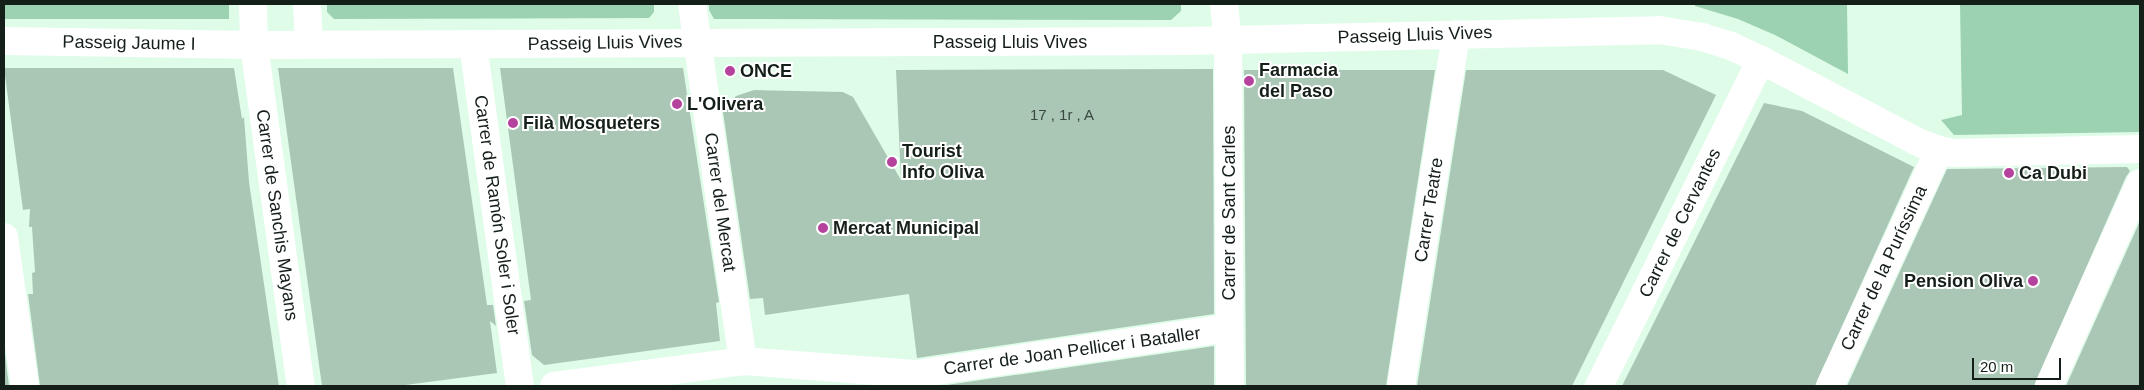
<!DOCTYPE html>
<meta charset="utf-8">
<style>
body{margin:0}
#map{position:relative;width:2144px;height:390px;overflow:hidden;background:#dffce9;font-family:Arial,sans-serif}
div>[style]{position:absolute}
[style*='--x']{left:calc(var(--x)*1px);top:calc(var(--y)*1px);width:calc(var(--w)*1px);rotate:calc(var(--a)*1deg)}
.green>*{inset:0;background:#9cd2b1}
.building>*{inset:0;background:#aac6b4}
.minor>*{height:28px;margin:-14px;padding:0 14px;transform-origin:14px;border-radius:14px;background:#fff}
.dots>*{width:14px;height:14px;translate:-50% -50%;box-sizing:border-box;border:2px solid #fff;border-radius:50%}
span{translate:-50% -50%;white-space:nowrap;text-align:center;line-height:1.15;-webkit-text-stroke:4px #fff;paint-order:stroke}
.number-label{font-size:15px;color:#3a4940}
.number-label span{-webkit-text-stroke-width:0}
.street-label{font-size:18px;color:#151f19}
.poi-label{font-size:18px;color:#151f19;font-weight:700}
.left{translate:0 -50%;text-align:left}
.right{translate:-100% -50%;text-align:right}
.frame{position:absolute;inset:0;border:5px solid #151f19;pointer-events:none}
.scale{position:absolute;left:1972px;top:358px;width:89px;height:22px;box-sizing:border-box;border:2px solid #151f19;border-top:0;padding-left:6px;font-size:15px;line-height:18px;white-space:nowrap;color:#151f19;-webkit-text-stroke:4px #fff;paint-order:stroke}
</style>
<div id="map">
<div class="green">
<i style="clip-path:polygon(4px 4px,229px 4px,229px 19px,4px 19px)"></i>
<i style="clip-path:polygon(327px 4px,654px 4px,654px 12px,649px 18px,334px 19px,327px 12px)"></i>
<i style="clip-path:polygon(709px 4px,1181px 4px,1181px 11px,1171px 20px,714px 19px,709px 10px)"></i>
<i style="clip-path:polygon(1695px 4px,1847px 4px,1848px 74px,1775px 35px,1738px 19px,1695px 6px)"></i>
<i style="clip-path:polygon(1960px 4px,2140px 4px,2140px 132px,1954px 135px,1941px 120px,1962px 115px)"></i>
</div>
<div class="building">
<i style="clip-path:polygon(4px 68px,234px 68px,242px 119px,244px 117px,249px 182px,279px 386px,40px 386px,28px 294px,33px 294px,32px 273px,35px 272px,32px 227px,29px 227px,30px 209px,23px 210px)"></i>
<i style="clip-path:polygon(278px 68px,453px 68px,487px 305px,493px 305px,496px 326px,490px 321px,497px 373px,398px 386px,322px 386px)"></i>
<i style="clip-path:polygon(500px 68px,683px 68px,719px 302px,716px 303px,720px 341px,544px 365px,532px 355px,524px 301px,531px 300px)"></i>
<i style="clip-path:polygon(1213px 69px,1214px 314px,917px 358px,909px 294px,765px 315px,763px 298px,750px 299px,723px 112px,736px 96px,754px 90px,843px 92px,853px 97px,901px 180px,896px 70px)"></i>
<i style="clip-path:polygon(1244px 70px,1435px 70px,1386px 386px,1246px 386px)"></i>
<i style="clip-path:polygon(1466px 70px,1663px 70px,1716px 95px,1572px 386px,1417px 386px)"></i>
<i style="clip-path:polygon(1764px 103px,1802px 111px,1914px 167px,1815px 386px,1622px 386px)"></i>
<i style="clip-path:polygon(2127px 167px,2130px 171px,2126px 177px,2034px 386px,1847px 386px,1947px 169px)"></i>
<i style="clip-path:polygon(2140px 221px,2140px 386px,2066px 386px)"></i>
<i style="clip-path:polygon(1214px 346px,1214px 386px,940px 386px)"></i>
<i style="clip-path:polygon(4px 347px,9px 386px,4px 386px)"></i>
</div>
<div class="minor">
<i style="--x:253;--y:4;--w:41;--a:88.6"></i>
<i style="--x:254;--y:45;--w:344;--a:82.2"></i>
<i style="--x:307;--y:4;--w:39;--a:87"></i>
<i style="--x:692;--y:4;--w:361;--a:81.9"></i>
<i style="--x:1224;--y:4;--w:36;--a:84"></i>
<i style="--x:1228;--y:40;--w:346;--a:89.7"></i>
<i style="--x:4;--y:41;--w:250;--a:0.9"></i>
<i style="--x:254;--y:45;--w:932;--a:-0.25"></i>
<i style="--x:1186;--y:41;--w:473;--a:-1.3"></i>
<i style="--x:1659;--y:30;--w:44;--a:9.2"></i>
<i style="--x:1702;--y:37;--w:30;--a:17"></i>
<i style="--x:1731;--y:46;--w:33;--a:25"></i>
<i style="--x:1761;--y:60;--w:179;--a:27.6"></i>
<i style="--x:1920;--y:143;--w:20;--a:20"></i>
<i style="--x:1939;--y:150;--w:13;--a:13"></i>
<i style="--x:1952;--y:153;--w:188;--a:-1.2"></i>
<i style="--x:473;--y:44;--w:345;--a:82.2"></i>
<i style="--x:4;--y:237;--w:150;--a:82"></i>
<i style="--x:554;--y:386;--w:191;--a:-7.5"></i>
<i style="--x:743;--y:361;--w:173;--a:4.3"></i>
<i style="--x:916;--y:374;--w:316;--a:-8.4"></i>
<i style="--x:1401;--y:386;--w:356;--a:-81.1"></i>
<i style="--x:1599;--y:386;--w:364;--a:-63.6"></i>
<i style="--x:1830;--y:386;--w:260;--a:-65.2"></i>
<i style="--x:2049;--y:386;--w:222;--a:-65.9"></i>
</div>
<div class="dots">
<i style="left:730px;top:71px;background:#b5439d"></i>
<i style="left:1249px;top:81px;background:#b5439d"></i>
<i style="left:677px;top:104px;background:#b5439d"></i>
<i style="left:513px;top:123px;background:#b5439d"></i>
<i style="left:892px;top:162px;background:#b5439d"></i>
<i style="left:2009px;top:173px;background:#b5439d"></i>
<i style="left:823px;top:228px;background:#b5439d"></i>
<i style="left:2033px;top:281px;background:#b5439d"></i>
</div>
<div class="number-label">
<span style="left:1062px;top:115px">17 , 1r , A</span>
</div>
<div class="street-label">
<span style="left:1415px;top:35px;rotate:-2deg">Passeig Lluis Vives</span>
<span style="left:1010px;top:42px">Passeig Lluis Vives</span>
<span style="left:129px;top:43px;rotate:1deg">Passeig Jaume I</span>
<span style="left:605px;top:43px;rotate:-1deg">Passeig Lluis Vives</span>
<span style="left:720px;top:202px;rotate:82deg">Carrer del Mercat</span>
<span style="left:1429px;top:210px;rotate:-81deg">Carrer Teatre</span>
<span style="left:1229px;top:213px;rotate:-90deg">Carrer de Sant Carles</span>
<span style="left:277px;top:215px;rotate:82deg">Carrer de Sanchis Mayans</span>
<span style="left:497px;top:215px;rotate:82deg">Carrer de Ramón Soler i Soler</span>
<span style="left:1680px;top:223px;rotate:-64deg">Carrer de Cervantes</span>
<span style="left:1884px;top:268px;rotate:-65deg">Carrer de la Puríssima</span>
<span style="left:1072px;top:351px;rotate:-8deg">Carrer de Joan Pellicer i Bataller</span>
</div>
<div class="poi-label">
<span class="left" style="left:740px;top:71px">ONCE</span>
<span class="left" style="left:1259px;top:81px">Farmacia<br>del Paso</span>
<span class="left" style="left:687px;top:104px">L'Olivera</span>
<span class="left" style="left:523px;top:123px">Filà Mosqueters</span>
<span class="left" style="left:902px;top:162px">Tourist<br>Info Oliva</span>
<span class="left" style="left:2019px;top:173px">Ca Dubi</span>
<span class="left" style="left:833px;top:228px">Mercat Municipal</span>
<span class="right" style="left:2023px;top:281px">Pension Oliva</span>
</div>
<div class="frame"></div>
<div class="scale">20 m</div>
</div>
